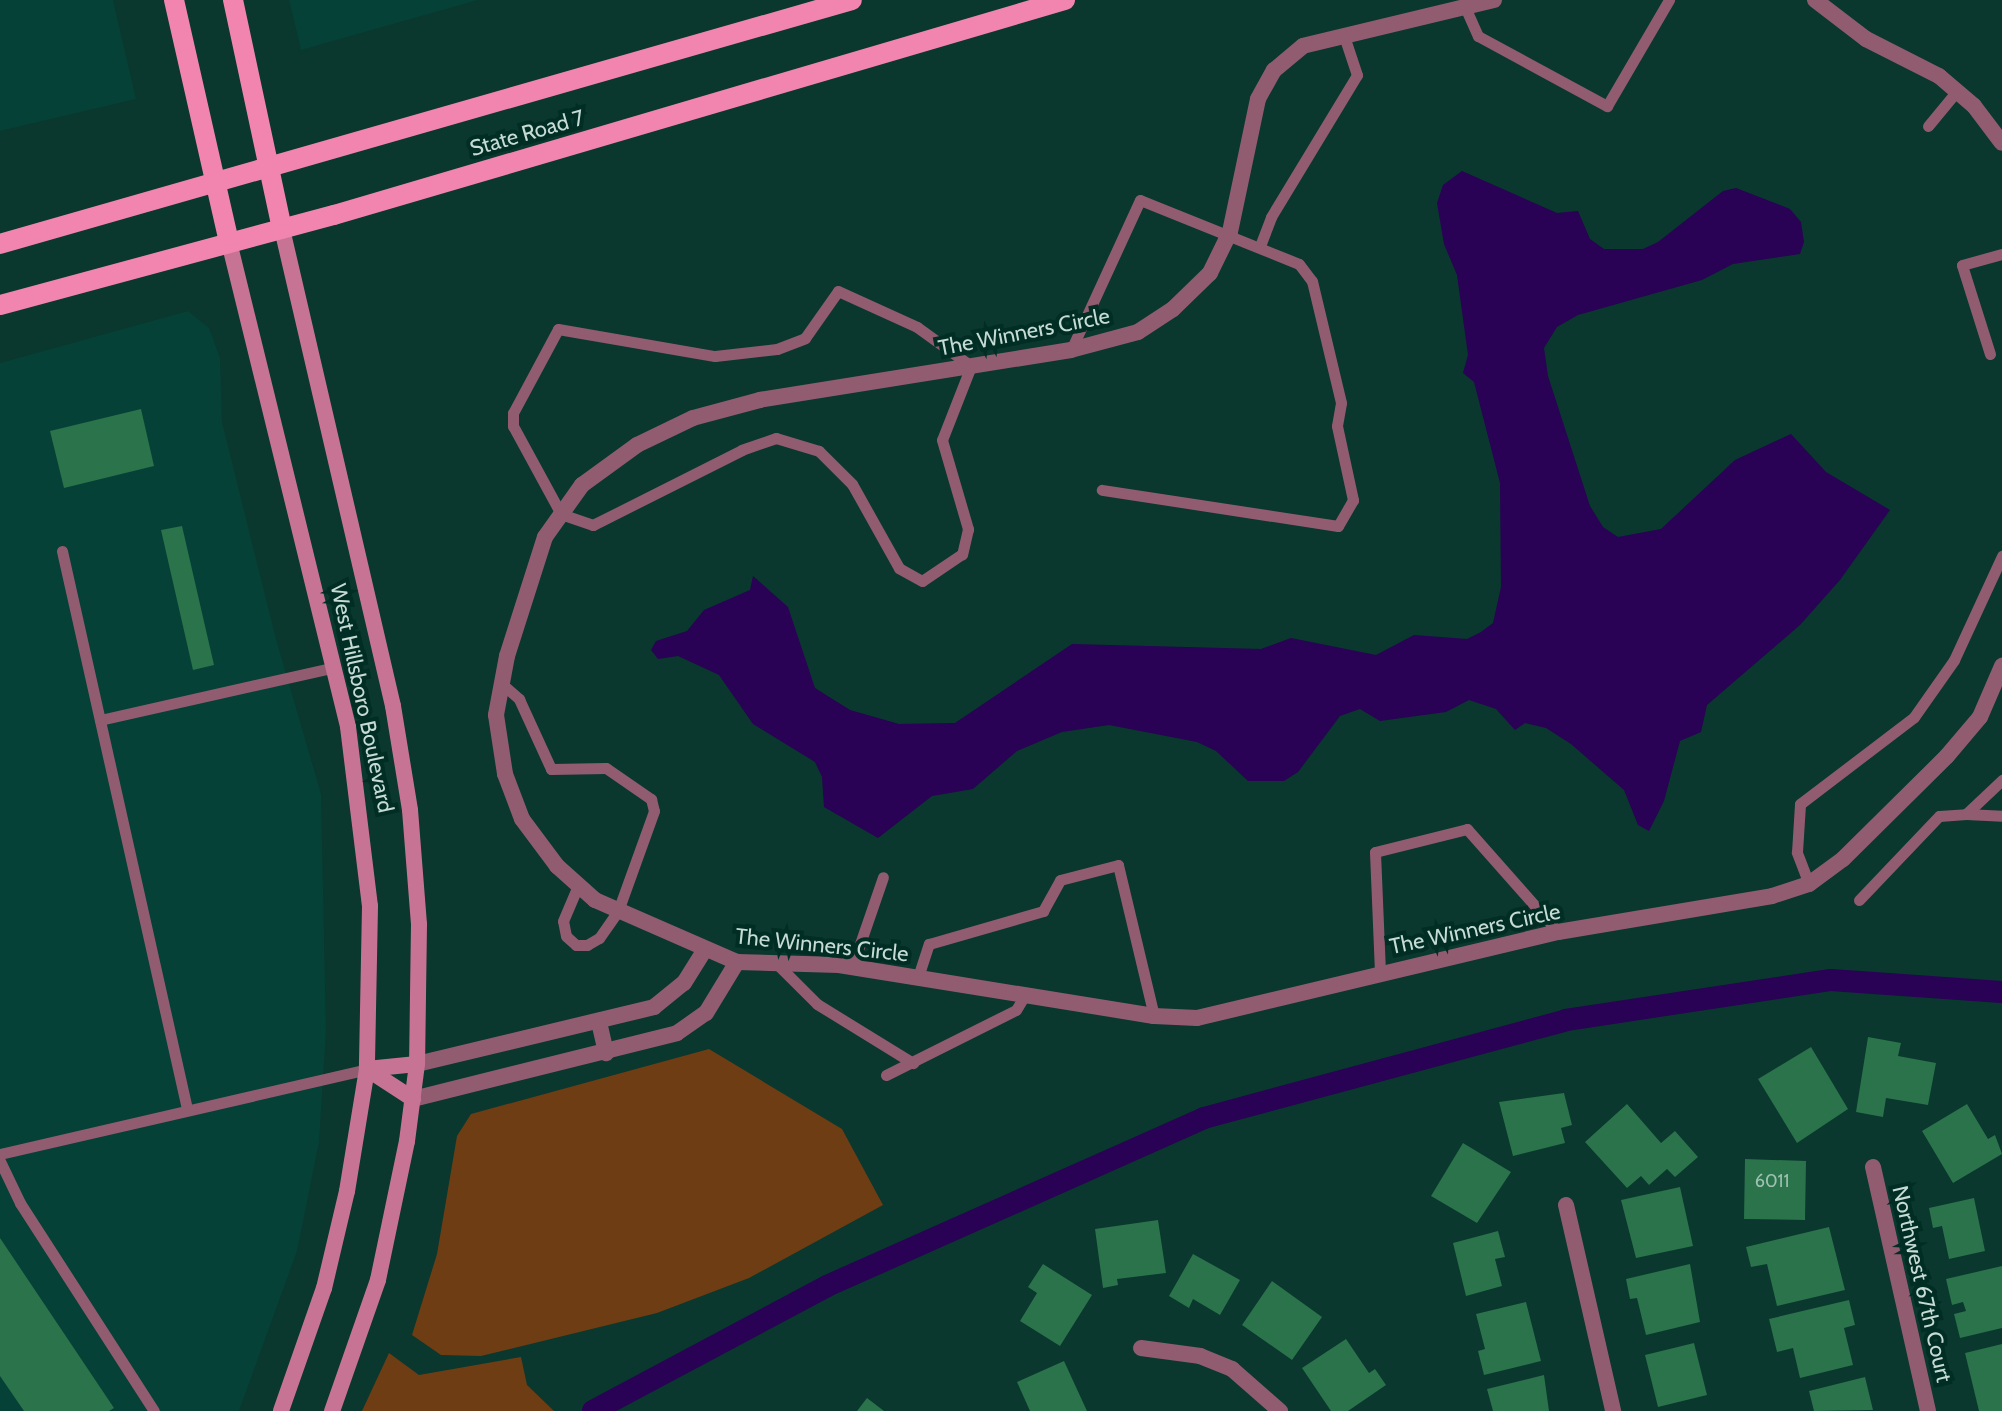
<!DOCTYPE html>
<style>
body{margin:0}
#map{position:relative;width:2002px;height:1411px;overflow:hidden;background:#0a372e;font-family:Cabin,sans-serif}
div>[style]{position:absolute}
[style*='--x']{left:calc(var(--x)*1px);top:calc(var(--y)*1px);width:calc(var(--w)*1px);rotate:calc(var(--a)*1deg)}
.built>*{inset:0;background:#054136}
.green>*{inset:0;background:#6f3d13}
.water>*{inset:0;background:#290155}
.canal>*{height:22px;margin:-11px;padding:0 11px;transform-origin:11px;border-radius:11px;background:#290155}
.building>*{inset:0;background:#2a734b}
.lane>*{height:11px;margin:-5.5px;padding:0 5.5px;transform-origin:5.5px;border-radius:5.5px;background:#915c70}
.street>*{height:16px;margin:-8px;padding:0 8px;transform-origin:8px;border-radius:8px;background:#915c70}
.secondary>*{height:16px;margin:-8px;padding:0 8px;transform-origin:8px;border-radius:8px;background:#c77494}
.primary>*{height:20px;margin:-10px;padding:0 10px;transform-origin:10px;border-radius:10px;background:#f185b0}
span{translate:-50% -50%;white-space:nowrap;text-align:center;line-height:1.15;-webkit-text-stroke:8px #002d24;paint-order:stroke}
.number-label{font-size:18px;color:#9ec1b2}
.number-label span{-webkit-text-stroke-width:0}
.street-label{font-size:22px;color:#c5dbd4}
</style>
<div id="map">
<div class="built">
<i style="clip-path:polygon(0 0,113px 0,136px 99px,0 131px)"></i>
<i style="clip-path:polygon(289px 0,478px 0,301px 50px)"></i>
<i style="clip-path:polygon(188px 311px,209px 328px,220px 358px,222px 422px,276px 639px,321px 794px,326px 1031px,319px 1142px,297px 1251px,239px 1411px,0 1411px,0 363px)"></i>
</div>
<div class="green">
<i style="clip-path:polygon(709px 1049px,842px 1129px,883px 1205px,749px 1278px,657px 1313px,481px 1356px,441px 1355px,412px 1335px,437px 1254px,457px 1136px,471px 1114px)"></i>
<i style="clip-path:polygon(389px 1353px,419px 1375px,521px 1357px,527px 1385px,554px 1411px,362px 1411px)"></i>
</div>
<div class="water">
<i style="clip-path:polygon(1462px 171px,1557px 213px,1578px 211px,1590px 239px,1604px 249px,1643px 249px,1658px 242px,1723px 191px,1736px 188px,1790px 209px,1801px 222px,1804px 242px,1800px 254px,1733px 264px,1702px 280px,1578px 315px,1557px 327px,1544px 348px,1548px 376px,1590px 506px,1603px 527px,1618px 537px,1661px 529px,1735px 460px,1791px 434px,1826px 472px,1890px 510px,1840px 580px,1800px 625px,1707px 705px,1701px 732px,1680px 741px,1664px 801px,1649px 831px,1638px 825px,1624px 790px,1571px 744px,1546px 728px,1525px 723px,1515px 730px,1496px 709px,1469px 700px,1446px 712px,1380px 721px,1360px 709px,1340px 716px,1298px 772px,1284px 781px,1248px 781px,1216px 751px,1197px 742px,1109px 725px,1062px 732px,1017px 751px,973px 789px,932px 796px,878px 838px,824px 807px,822px 777px,815px 762px,753px 724px,719px 675px,678px 656px,658px 659px,651px 650px,656px 641px,687px 631px,704px 610px,750px 590px,753px 576px,788px 607px,815px 688px,850px 710px,899px 724px,955px 723px,1072px 644px,1261px 649px,1291px 638px,1376px 655px,1414px 635px,1467px 639px,1481px 632px,1493px 623px,1501px 587px,1500px 483px,1474px 382px,1463px 373px,1468px 355px,1457px 275px,1444px 244px,1437px 203px,1443px 185px)"></i>
</div>
<div class="canal">
<i style="--x:593;--y:1411;--w:265;--a:-28.1"></i>
<i style="--x:827;--y:1286;--w:413;--a:-24"></i>
<i style="--x:1204;--y:1118;--w:375;--a:-15.1"></i>
<i style="--x:1566;--y:1020;--w:268;--a:-8.6"></i>
<i style="--x:1831;--y:980;--w:171;--a:4"></i>
</div>
<div class="building">
<i style="clip-path:polygon(141px 409px,154px 466px,64px 488px,50px 431px)"></i>
<i style="clip-path:polygon(182px 526px,214px 665px,193px 670px,161px 530px)"></i>
<i style="clip-path:polygon(1868px 1037px,1901px 1043px,1898px 1056px,1936px 1063px,1928px 1105px,1886px 1098px,1883px 1117px,1856px 1112px)"></i>
<i style="clip-path:polygon(1811px 1047px,1848px 1109px,1797px 1143px,1758px 1079px)"></i>
<i style="clip-path:polygon(1564px 1093px,1572px 1125px,1561px 1128px,1565px 1143px,1513px 1156px,1499px 1102px)"></i>
<i style="clip-path:polygon(1627px 1104px,1661px 1143px,1675px 1131px,1698px 1157px,1675px 1177px,1667px 1169px,1649px 1185px,1641px 1176px,1627px 1188px,1585px 1142px)"></i>
<i style="clip-path:polygon(1967px 1104px,1988px 1139px,1995px 1135px,2002px 1154px,1953px 1183px,1922px 1131px)"></i>
<i style="clip-path:polygon(1463px 1143px,1511px 1172px,1477px 1223px,1431px 1196px)"></i>
<i style="clip-path:polygon(1745px 1159px,1806px 1161px,1805px 1220px,1744px 1219px)"></i>
<i style="clip-path:polygon(1680px 1187px,1693px 1246px,1636px 1258px,1621px 1200px)"></i>
<i style="clip-path:polygon(1974px 1198px,1985px 1251px,1949px 1259px,1942px 1226px,1933px 1228px,1929px 1208px)"></i>
<i style="clip-path:polygon(1158px 1220px,1166px 1273px,1117px 1279px,1118px 1285px,1103px 1288px,1095px 1229px)"></i>
<i style="clip-path:polygon(1829px 1227px,1845px 1290px,1777px 1306px,1767px 1264px,1751px 1267px,1746px 1247px)"></i>
<i style="clip-path:polygon(1498px 1231px,1505px 1257px,1495px 1259px,1502px 1286px,1466px 1296px,1453px 1243px)"></i>
<i style="clip-path:polygon(0 1238px,114px 1408px,109px 1411px,24px 1411px,0 1376px)"></i>
<i style="clip-path:polygon(1193px 1254px,1240px 1280px,1220px 1315px,1193px 1299px,1189px 1308px,1169px 1296px)"></i>
<i style="clip-path:polygon(1043px 1264px,1092px 1295px,1060px 1346px,1020px 1321px,1037px 1293px,1028px 1287px)"></i>
<i style="clip-path:polygon(1690px 1264px,1700px 1322px,1646px 1335px,1637px 1298px,1630px 1299px,1626px 1279px)"></i>
<i style="clip-path:polygon(2002px 1266px,2002px 1328px,1960px 1338px,1954px 1314px,1966px 1311px,1963px 1302px,1952px 1305px,1946px 1279px)"></i>
<i style="clip-path:polygon(1272px 1281px,1322px 1317px,1292px 1360px,1242px 1325px)"></i>
<i style="clip-path:polygon(1849px 1300px,1855px 1325px,1844px 1328px,1853px 1365px,1800px 1378px,1793px 1348px,1777px 1352px,1769px 1319px)"></i>
<i style="clip-path:polygon(1526px 1302px,1541px 1361px,1484px 1375px,1478px 1351px,1485px 1349px,1476px 1314px)"></i>
<i style="clip-path:polygon(1346px 1339px,1369px 1373px,1375px 1369px,1386px 1385px,1348px 1411px,1331px 1411px,1302px 1368px)"></i>
<i style="clip-path:polygon(1694px 1343px,1707px 1395px,1658px 1407px,1645px 1355px)"></i>
<i style="clip-path:polygon(2002px 1344px,2002px 1411px,1979px 1411px,1965px 1353px)"></i>
<i style="clip-path:polygon(1064px 1361px,1087px 1411px,1030px 1411px,1017px 1382px)"></i>
<i style="clip-path:polygon(1544px 1375px,1549px 1411px,1493px 1411px,1487px 1389px)"></i>
<i style="clip-path:polygon(1865px 1377px,1873px 1410px,1814px 1411px,1809px 1391px)"></i>
<i style="clip-path:polygon(867px 1398px,884px 1411px,857px 1411px)"></i>
</div>
<div class="lane">
<i style="--x:1465;--y:7;--w:32;--a:66"></i>
<i style="--x:1478;--y:36;--w:147;--a:28.5"></i>
<i style="--x:1607;--y:106;--w:123;--a:-59.7"></i>
<i style="--x:1928;--y:126;--w:45;--a:-50.4"></i>
<i style="--x:1260;--y:246;--w:31;--a:-69"></i>
<i style="--x:1271;--y:217;--w:166;--a:-58.8"></i>
<i style="--x:1357;--y:75;--w:41;--a:-108.4"></i>
<i style="--x:838;--y:291;--w:87;--a:24.5"></i>
<i style="--x:917;--y:327;--w:67;--a:35.8"></i>
<i style="--x:971;--y:366;--w:79;--a:111.4"></i>
<i style="--x:942;--y:440;--w:93;--a:73.7"></i>
<i style="--x:968;--y:529;--w:26;--a:103"></i>
<i style="--x:962;--y:554;--w:48;--a:146"></i>
<i style="--x:922;--y:581;--w:26;--a:-151"></i>
<i style="--x:899;--y:568;--w:96;--a:-119.2"></i>
<i style="--x:852;--y:484;--w:47;--a:-135"></i>
<i style="--x:819;--y:451;--w:45;--a:-163.2"></i>
<i style="--x:776;--y:438;--w:36;--a:161"></i>
<i style="--x:742;--y:450;--w:167;--a:153.3"></i>
<i style="--x:593;--y:525;--w:34;--a:-161"></i>
<i style="--x:561;--y:514;--w:100;--a:-118.6"></i>
<i style="--x:513;--y:426;--w:13;--a:-90"></i>
<i style="--x:513;--y:413;--w:95;--a:-61.8"></i>
<i style="--x:558;--y:329;--w:159;--a:9.8"></i>
<i style="--x:715;--y:356;--w:62;--a:-6.4"></i>
<i style="--x:777;--y:349;--w:30;--a:-21"></i>
<i style="--x:805;--y:338;--w:57;--a:-54.9"></i>
<i style="--x:1071;--y:350;--w:165;--a:-65.3"></i>
<i style="--x:1140;--y:200;--w:171;--a:21.9"></i>
<i style="--x:1299;--y:264;--w:21;--a:53"></i>
<i style="--x:1312;--y:281;--w:125;--a:76.6"></i>
<i style="--x:1341;--y:403;--w:23;--a:100"></i>
<i style="--x:1337;--y:426;--w:76;--a:77.8"></i>
<i style="--x:1353;--y:500;--w:30;--a:120"></i>
<i style="--x:1338;--y:526;--w:239;--a:-171.3"></i>
<i style="--x:1990;--y:354;--w:93;--a:-107.5"></i>
<i style="--x:1962;--y:265;--w:41;--a:-15.4"></i>
<i style="--x:62;--y:551;--w:572;--a:77.37"></i>
<i style="--x:502;--y:684;--w:23;--a:41"></i>
<i style="--x:519;--y:699;--w:77;--a:65.4"></i>
<i style="--x:551;--y:769;--w:55;--a:-1"></i>
<i style="--x:606;--y:768;--w:55;--a:34.6"></i>
<i style="--x:651;--y:799;--w:12;--a:76"></i>
<i style="--x:654;--y:811;--w:106;--a:109.8"></i>
<i style="--x:618;--y:911;--w:33;--a:125"></i>
<i style="--x:599;--y:938;--w:14;--a:150"></i>
<i style="--x:587;--y:945;--w:11;--a:180"></i>
<i style="--x:576;--y:945;--w:13;--a:-138"></i>
<i style="--x:566;--y:936;--w:15;--a:-101"></i>
<i style="--x:563;--y:921;--w:38;--a:-67"></i>
<i style="--x:100;--y:720;--w:241;--a:-12.7"></i>
<i style="--x:1966;--y:814;--w:36;--a:3"></i>
<i style="--x:1809;--y:884;--w:34;--a:-111"></i>
<i style="--x:1797;--y:852;--w:48;--a:-86.4"></i>
<i style="--x:1800;--y:804;--w:143;--a:-37.3"></i>
<i style="--x:1914;--y:717;--w:70;--a:-54.9"></i>
<i style="--x:1954;--y:660;--w:115;--a:-65.2"></i>
<i style="--x:1859;--y:900;--w:116;--a:-46.4"></i>
<i style="--x:1939;--y:816;--w:27;--a:-4"></i>
<i style="--x:1966;--y:814;--w:50;--a:-43.4"></i>
<i style="--x:775;--y:962;--w:59;--a:45"></i>
<i style="--x:817;--y:1004;--w:113;--a:31.6"></i>
<i style="--x:852;--y:967;--w:95;--a:-71"></i>
<i style="--x:1380;--y:972;--w:120;--a:-92.4"></i>
<i style="--x:1375;--y:852;--w:95;--a:-14"></i>
<i style="--x:1467;--y:829;--w:137;--a:48.5"></i>
<i style="--x:918;--y:977;--w:35;--a:-72"></i>
<i style="--x:929;--y:944;--w:119;--a:-16.1"></i>
<i style="--x:1043;--y:911;--w:35;--a:-61"></i>
<i style="--x:1060;--y:880;--w:60;--a:-14.5"></i>
<i style="--x:1118;--y:865;--w:155;--a:76.6"></i>
<i style="--x:886;--y:1075;--w:145;--a:-26.6"></i>
<i style="--x:1016;--y:1010;--w:17;--a:-59"></i>
<i style="--x:0;--y:1154;--w:377;--a:-13"></i>
<i style="--x:0;--y:1161;--w:47;--a:64.5"></i>
<i style="--x:20;--y:1203;--w:247;--a:57.2"></i>
</div>
<div class="street">
<i style="--x:1494;--y:0;--w:196;--a:166.5"></i>
<i style="--x:1303;--y:46;--w:38;--a:140"></i>
<i style="--x:1274;--y:70;--w:33;--a:119"></i>
<i style="--x:1258;--y:99;--w:136;--a:101.9"></i>
<i style="--x:1230;--y:232;--w:46;--a:116"></i>
<i style="--x:1210;--y:273;--w:52;--a:135.8"></i>
<i style="--x:1173;--y:309;--w:42;--a:146.7"></i>
<i style="--x:1138;--y:332;--w:69;--a:165"></i>
<i style="--x:1071;--y:350;--w:315;--a:170.9"></i>
<i style="--x:760;--y:400;--w:69;--a:165"></i>
<i style="--x:693;--y:418;--w:62;--a:154.3"></i>
<i style="--x:637;--y:445;--w:68;--a:144"></i>
<i style="--x:582;--y:485;--w:64;--a:125.4"></i>
<i style="--x:545;--y:537;--w:125;--a:107.7"></i>
<i style="--x:507;--y:656;--w:60;--a:100.6"></i>
<i style="--x:496;--y:715;--w:60;--a:81.3"></i>
<i style="--x:505;--y:774;--w:48;--a:69.3"></i>
<i style="--x:522;--y:819;--w:59;--a:53.3"></i>
<i style="--x:557;--y:866;--w:51;--a:41.8"></i>
<i style="--x:595;--y:900;--w:155;--a:23.6"></i>
<i style="--x:737;--y:962;--w:102;--a:1.7"></i>
<i style="--x:839;--y:965;--w:319;--a:9.2"></i>
<i style="--x:1154;--y:1016;--w:43;--a:2.7"></i>
<i style="--x:1197;--y:1018;--w:371;--a:-13.4"></i>
<i style="--x:1558;--y:932;--w:217;--a:-9.5"></i>
<i style="--x:1772;--y:896;--w:39;--a:-18"></i>
<i style="--x:1809;--y:884;--w:42;--a:-36.3"></i>
<i style="--x:1843;--y:859;--w:146;--a:-44.7"></i>
<i style="--x:1947;--y:756;--w:51;--a:-49.8"></i>
<i style="--x:1980;--y:717;--w:56;--a:-66.7"></i>
<i style="--x:1815;--y:0;--w:64;--a:37.4"></i>
<i style="--x:1866;--y:39;--w:82;--a:26.9"></i>
<i style="--x:1939;--y:76;--w:46;--a:40.6"></i>
<i style="--x:1974;--y:106;--w:46;--a:52.9"></i>
<i style="--x:599;--y:1022;--w:32;--a:77"></i>
<i style="--x:417;--y:1064;--w:244;--a:-13.5"></i>
<i style="--x:654;--y:1007;--w:38;--a:-39"></i>
<i style="--x:684;--y:983;--w:38;--a:-58"></i>
<i style="--x:413;--y:1099;--w:272;--a:-14"></i>
<i style="--x:677;--y:1033;--w:35;--a:-35"></i>
<i style="--x:706;--y:1013;--w:60;--a:-58.7"></i>
<i style="--x:1873;--y:1167;--w:250;--a:77.3"></i>
<i style="--x:1566;--y:1205;--w:211;--a:77.1"></i>
<i style="--x:1141;--y:1348;--w:60;--a:7.7"></i>
<i style="--x:1200;--y:1356;--w:35;--a:22"></i>
<i style="--x:1232;--y:1369;--w:64;--a:41.2"></i>
</div>
<div class="secondary">
<i style="--x:282;--y:229;--w:490;--a:76.9"></i>
<i style="--x:393;--y:706;--w:105;--a:80.7"></i>
<i style="--x:410;--y:810;--w:114;--a:85.5"></i>
<i style="--x:419;--y:924;--w:140;--a:90.8"></i>
<i style="--x:417;--y:1064;--w:78;--a:97.4"></i>
<i style="--x:407;--y:1141;--w:142;--a:101.8"></i>
<i style="--x:378;--y:1280;--w:139;--a:109.3"></i>
<i style="--x:229;--y:242;--w:499;--a:76.2"></i>
<i style="--x:348;--y:727;--w:180;--a:83"></i>
<i style="--x:370;--y:906;--w:163;--a:91.1"></i>
<i style="--x:367;--y:1069;--w:124;--a:99.3"></i>
<i style="--x:347;--y:1191;--w:100;--a:103.3"></i>
<i style="--x:324;--y:1288;--w:130;--a:109.3"></i>
<i style="--x:367;--y:1069;--w:55;--a:33.1"></i>
<i style="--x:367;--y:1069;--w:50;--a:-5.7"></i>
</div>
<div class="primary">
<i style="--x:174;--y:0;--w:248;--a:77.2"></i>
<i style="--x:233;--y:0;--w:234;--a:77.9"></i>
<i style="--x:0;--y:244;--w:886;--a:-15.98"></i>
<i style="--x:0;--y:305;--w:346;--a:-15.1"></i>
<i style="--x:334;--y:215;--w:762;--a:-16.39"></i>
</div>
<div class="number-label">
<span style="left:1772px;top:1181px">6011</span>
</div>
<div class="street-label">
<span style="left:527px;top:133px;rotate:-16deg">State Road 7</span>
<span style="left:1024px;top:332px;rotate:-11deg">The Winners Circle</span>
<span style="left:362px;top:698px;rotate:78deg">West Hillsboro Boulevard</span>
<span style="left:1475px;top:929px;rotate:-12deg">The Winners Circle</span>
<span style="left:822px;top:945px;rotate:6deg">The Winners Circle</span>
<span style="left:1922px;top:1284px;rotate:77deg">Northwest 67th Court</span>
</div>
</div>
